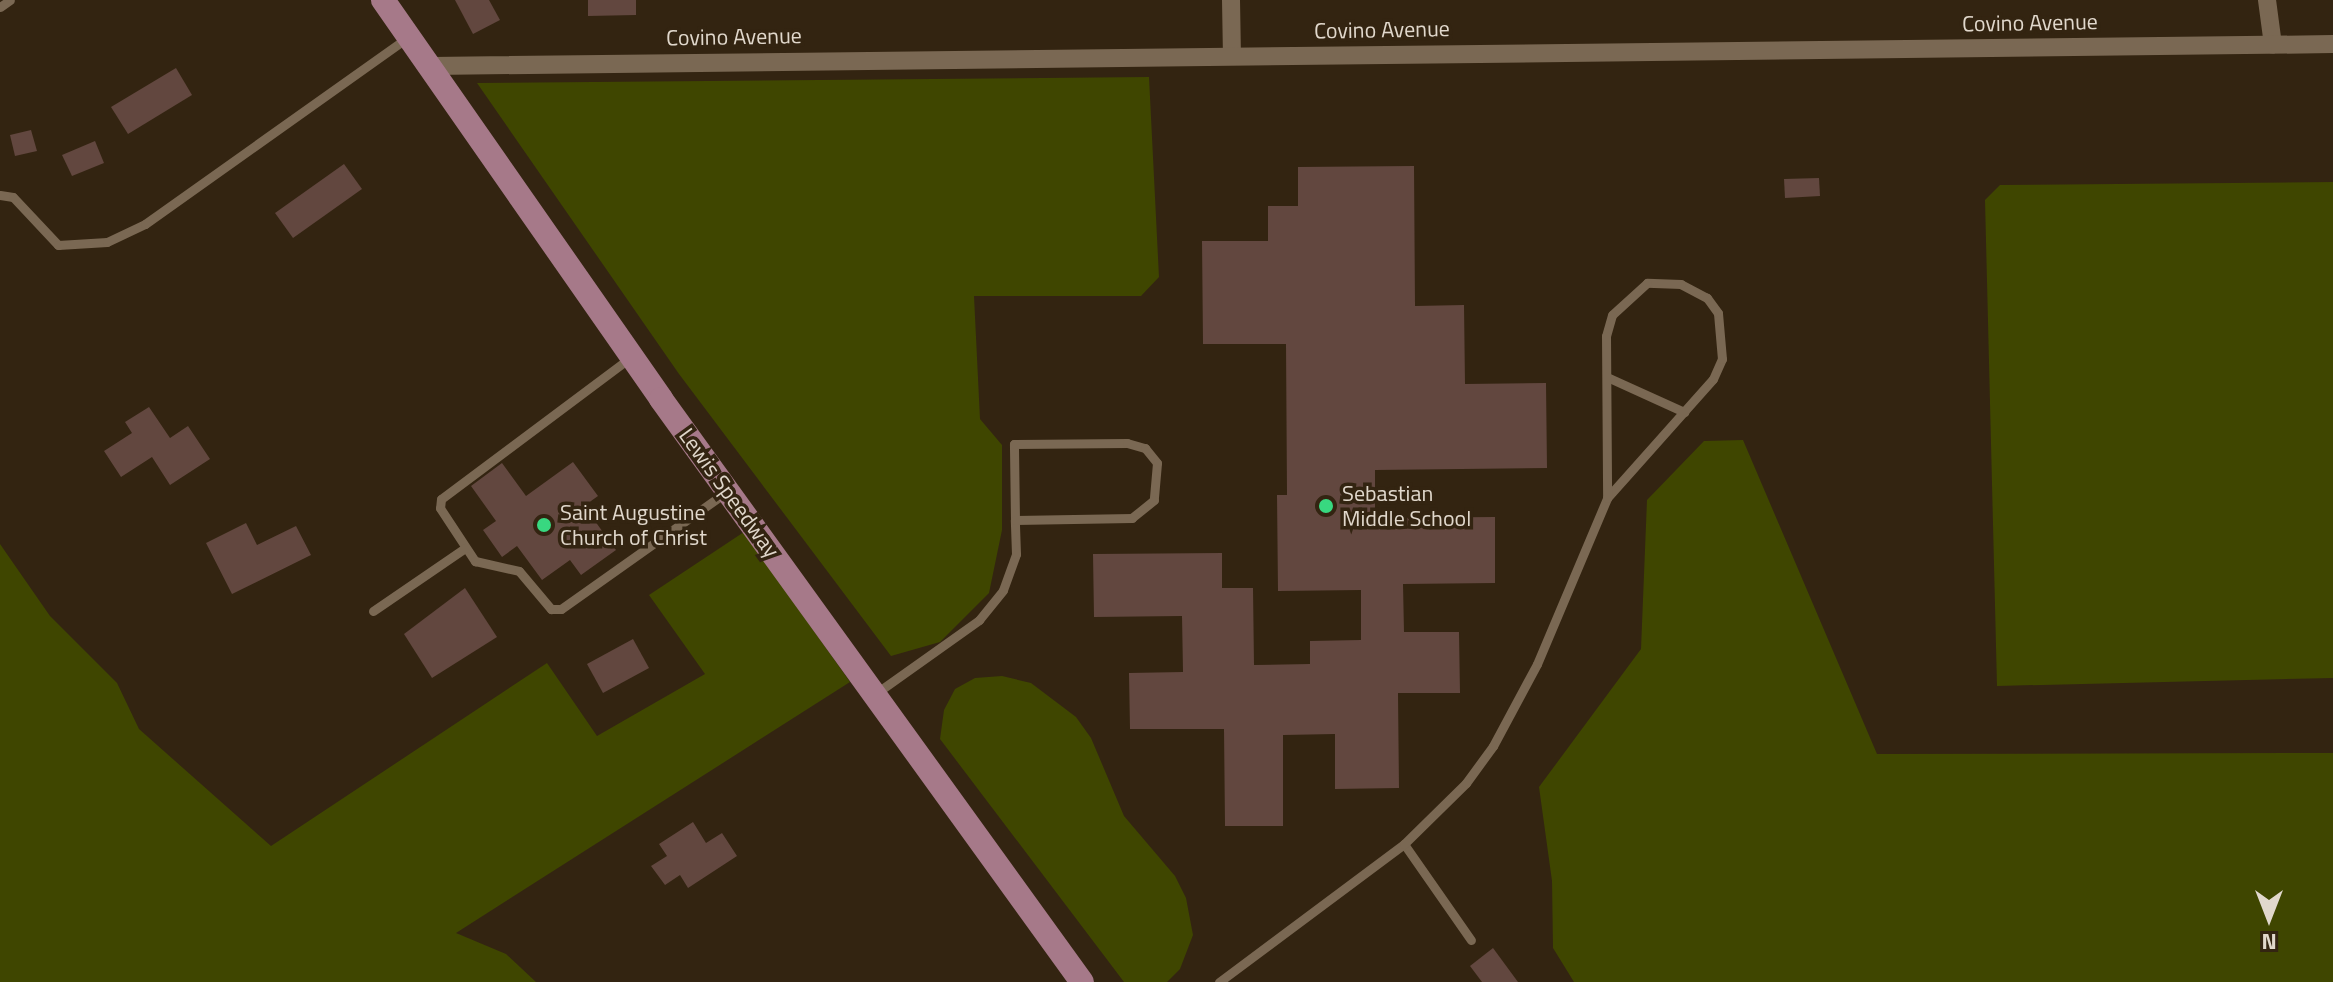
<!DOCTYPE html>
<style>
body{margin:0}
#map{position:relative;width:2333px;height:982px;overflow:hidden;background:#332411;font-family:"Titillium Web",sans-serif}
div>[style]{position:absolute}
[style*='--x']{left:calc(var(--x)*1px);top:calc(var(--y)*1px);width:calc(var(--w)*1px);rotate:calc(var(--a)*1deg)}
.green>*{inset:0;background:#3f4600}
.building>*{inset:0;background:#62473f}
.lane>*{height:9px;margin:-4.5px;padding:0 4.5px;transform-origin:4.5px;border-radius:4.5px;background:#7a6853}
.street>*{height:18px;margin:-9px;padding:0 9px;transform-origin:9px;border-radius:9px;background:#7a6853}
.primary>*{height:24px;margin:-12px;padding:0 12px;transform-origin:12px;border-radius:12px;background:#a67989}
.dots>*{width:22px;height:22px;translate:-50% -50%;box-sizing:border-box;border:4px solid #332411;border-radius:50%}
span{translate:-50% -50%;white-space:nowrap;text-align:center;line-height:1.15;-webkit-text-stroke:7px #332411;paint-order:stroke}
.street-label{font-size:22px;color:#e1d8cc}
.poi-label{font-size:22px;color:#e1d8cc}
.left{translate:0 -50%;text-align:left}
.north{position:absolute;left:2229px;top:878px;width:80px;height:80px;-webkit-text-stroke:6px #332411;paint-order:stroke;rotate:180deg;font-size:22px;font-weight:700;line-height:32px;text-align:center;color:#e1d8cc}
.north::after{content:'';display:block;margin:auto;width:28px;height:36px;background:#e1d8cc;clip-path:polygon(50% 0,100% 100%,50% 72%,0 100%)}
</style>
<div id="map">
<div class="green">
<i style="clip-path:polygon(1149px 77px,1159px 277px,1141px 296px,974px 296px,980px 419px,1002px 445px,1002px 530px,989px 593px,940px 642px,891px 656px,679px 374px,477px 83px)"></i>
<i style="clip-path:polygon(2333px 182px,2333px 678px,1997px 686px,1985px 200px,2000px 185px)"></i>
<i style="clip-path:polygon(1743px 440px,1877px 754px,2333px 753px,2333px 982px,1574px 982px,1553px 948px,1552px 881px,1539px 787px,1641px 649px,1647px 500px,1704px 441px)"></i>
<i style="clip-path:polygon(744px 532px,850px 682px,456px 933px,506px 954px,536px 982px,0 982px,0 544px,50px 616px,117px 683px,139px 729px,271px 846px,547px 663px,597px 736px,705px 674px,649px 595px)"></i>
<i style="clip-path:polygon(1002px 676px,1031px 683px,1076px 717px,1091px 738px,1124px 816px,1175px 876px,1186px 898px,1193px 935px,1180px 969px,1167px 982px,1124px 982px,940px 739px,944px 710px,955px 689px,975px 678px)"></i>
</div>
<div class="building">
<i style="clip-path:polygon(455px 0,489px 0,500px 20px,473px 34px)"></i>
<i style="clip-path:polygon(588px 0,636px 0,636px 15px,588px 16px)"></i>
<i style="clip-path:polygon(176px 68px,192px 95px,128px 134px,111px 107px)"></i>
<i style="clip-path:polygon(31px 130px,37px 151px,15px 156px,10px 135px)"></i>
<i style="clip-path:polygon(95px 141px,104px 163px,72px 176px,62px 155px)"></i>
<i style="clip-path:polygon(344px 164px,362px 189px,293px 238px,275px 213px)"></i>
<i style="clip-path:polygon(1414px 166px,1415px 306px,1464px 305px,1465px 384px,1546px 383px,1547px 468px,1375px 470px,1375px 518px,1495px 517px,1495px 583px,1403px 584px,1404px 632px,1459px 632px,1460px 693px,1398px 693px,1399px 788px,1335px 789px,1335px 734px,1283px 735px,1283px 826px,1225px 826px,1224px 729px,1130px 729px,1129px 673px,1183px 672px,1182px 616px,1094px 617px,1093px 554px,1222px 553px,1222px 588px,1253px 588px,1254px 665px,1310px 664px,1310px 641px,1361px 640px,1361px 590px,1278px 591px,1277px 495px,1287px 495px,1286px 344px,1203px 344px,1202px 241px,1268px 241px,1268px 206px,1298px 206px,1298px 167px)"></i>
<i style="clip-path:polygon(1819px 178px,1820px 196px,1785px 198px,1784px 179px)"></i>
<i style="clip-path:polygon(149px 407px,170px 438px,188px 426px,210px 459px,170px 485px,152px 457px,121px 477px,104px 451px,132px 433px,125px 422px)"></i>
<i style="clip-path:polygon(573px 462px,598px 496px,584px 506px,616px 550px,581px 575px,570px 560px,542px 580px,517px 546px,502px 557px,483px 530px,496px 521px,471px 486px,502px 463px,526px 496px)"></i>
<i style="clip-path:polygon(246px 523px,257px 545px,296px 526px,311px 555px,232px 594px,206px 543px)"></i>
<i style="clip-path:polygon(465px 588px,497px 637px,432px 678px,404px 634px)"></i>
<i style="clip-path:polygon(633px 639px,649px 668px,603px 693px,587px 664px)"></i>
<i style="clip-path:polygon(693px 822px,706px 843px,722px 833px,737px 856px,688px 888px,680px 875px,665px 885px,651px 866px,667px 856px,659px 844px)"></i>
<i style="clip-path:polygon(1493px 948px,1518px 982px,1482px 982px,1470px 966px)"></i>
</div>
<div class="lane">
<i style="--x:0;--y:7;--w:12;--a:-35"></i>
<i style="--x:0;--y:195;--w:13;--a:9"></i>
<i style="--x:13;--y:197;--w:66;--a:46.8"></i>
<i style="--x:58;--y:245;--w:49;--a:-3.5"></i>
<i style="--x:107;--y:242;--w:42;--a:-25.3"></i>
<i style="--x:145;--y:224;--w:321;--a:-35.4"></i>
<i style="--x:631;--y:357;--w:237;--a:143.2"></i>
<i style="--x:441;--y:499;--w:9;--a:96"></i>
<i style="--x:440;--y:508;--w:64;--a:56.6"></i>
<i style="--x:475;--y:561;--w:45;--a:12.8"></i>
<i style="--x:519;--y:571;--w:50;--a:49.9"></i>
<i style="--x:551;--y:609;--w:10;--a:0"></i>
<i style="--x:561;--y:609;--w:202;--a:-35.3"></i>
<i style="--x:1607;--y:377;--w:85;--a:24.4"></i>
<i style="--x:373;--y:611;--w:112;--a:-34.4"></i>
<i style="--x:875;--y:694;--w:128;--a:-35.4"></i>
<i style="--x:979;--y:620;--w:38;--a:-51"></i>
<i style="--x:1003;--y:590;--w:38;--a:-70"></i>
<i style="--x:1016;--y:554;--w:34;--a:-92"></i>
<i style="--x:1015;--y:520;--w:76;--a:-90.8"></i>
<i style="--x:1014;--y:444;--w:113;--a:-0.5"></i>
<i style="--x:1127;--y:443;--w:19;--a:16"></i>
<i style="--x:1145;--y:448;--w:19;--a:51"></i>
<i style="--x:1157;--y:463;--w:37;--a:95"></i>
<i style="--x:1154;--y:500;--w:28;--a:141"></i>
<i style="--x:1132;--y:518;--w:117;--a:179"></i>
<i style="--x:1404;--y:844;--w:117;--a:55.1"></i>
<i style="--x:1219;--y:982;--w:231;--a:-36.7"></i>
<i style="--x:1404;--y:844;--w:87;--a:-44.5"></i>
<i style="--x:1466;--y:783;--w:46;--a:-53.9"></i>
<i style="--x:1493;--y:746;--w:93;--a:-61.8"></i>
<i style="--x:1537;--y:664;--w:180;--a:-67.1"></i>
<i style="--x:1607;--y:498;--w:159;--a:-48.3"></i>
<i style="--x:1713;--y:379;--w:22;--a:-66"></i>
<i style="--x:1722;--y:359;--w:46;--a:-95"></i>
<i style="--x:1718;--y:313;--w:19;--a:-126"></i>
<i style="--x:1707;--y:298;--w:30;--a:-152"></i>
<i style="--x:1681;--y:284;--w:34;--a:-178"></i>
<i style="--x:1647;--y:283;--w:47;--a:137.6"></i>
<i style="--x:1612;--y:315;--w:22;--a:106"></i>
<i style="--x:1606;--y:336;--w:162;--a:89.6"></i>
</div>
<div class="street">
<i style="--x:1231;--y:0;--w:56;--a:89"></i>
<i style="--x:2267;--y:0;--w:45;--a:82.4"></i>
<i style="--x:432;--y:66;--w:1901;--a:-0.66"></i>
</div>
<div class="primary">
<i style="--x:383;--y:0;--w:486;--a:55.1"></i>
<i style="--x:661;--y:399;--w:719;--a:54.17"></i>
</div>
<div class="dots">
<i style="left:1326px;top:506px;background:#38d880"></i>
<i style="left:544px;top:525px;background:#38d880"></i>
</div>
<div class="street-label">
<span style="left:2030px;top:23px;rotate:-1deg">Covino Avenue</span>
<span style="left:1382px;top:30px;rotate:-1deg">Covino Avenue</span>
<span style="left:734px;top:37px;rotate:-1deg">Covino Avenue</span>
<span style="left:729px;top:493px;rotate:54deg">Lewis Speedway</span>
</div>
<div class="poi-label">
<span class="left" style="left:1342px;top:506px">Sebastian<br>Middle School</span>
<span class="left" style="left:560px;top:525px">Saint Augustine<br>Church of Christ</span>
</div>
<div class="north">N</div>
</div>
